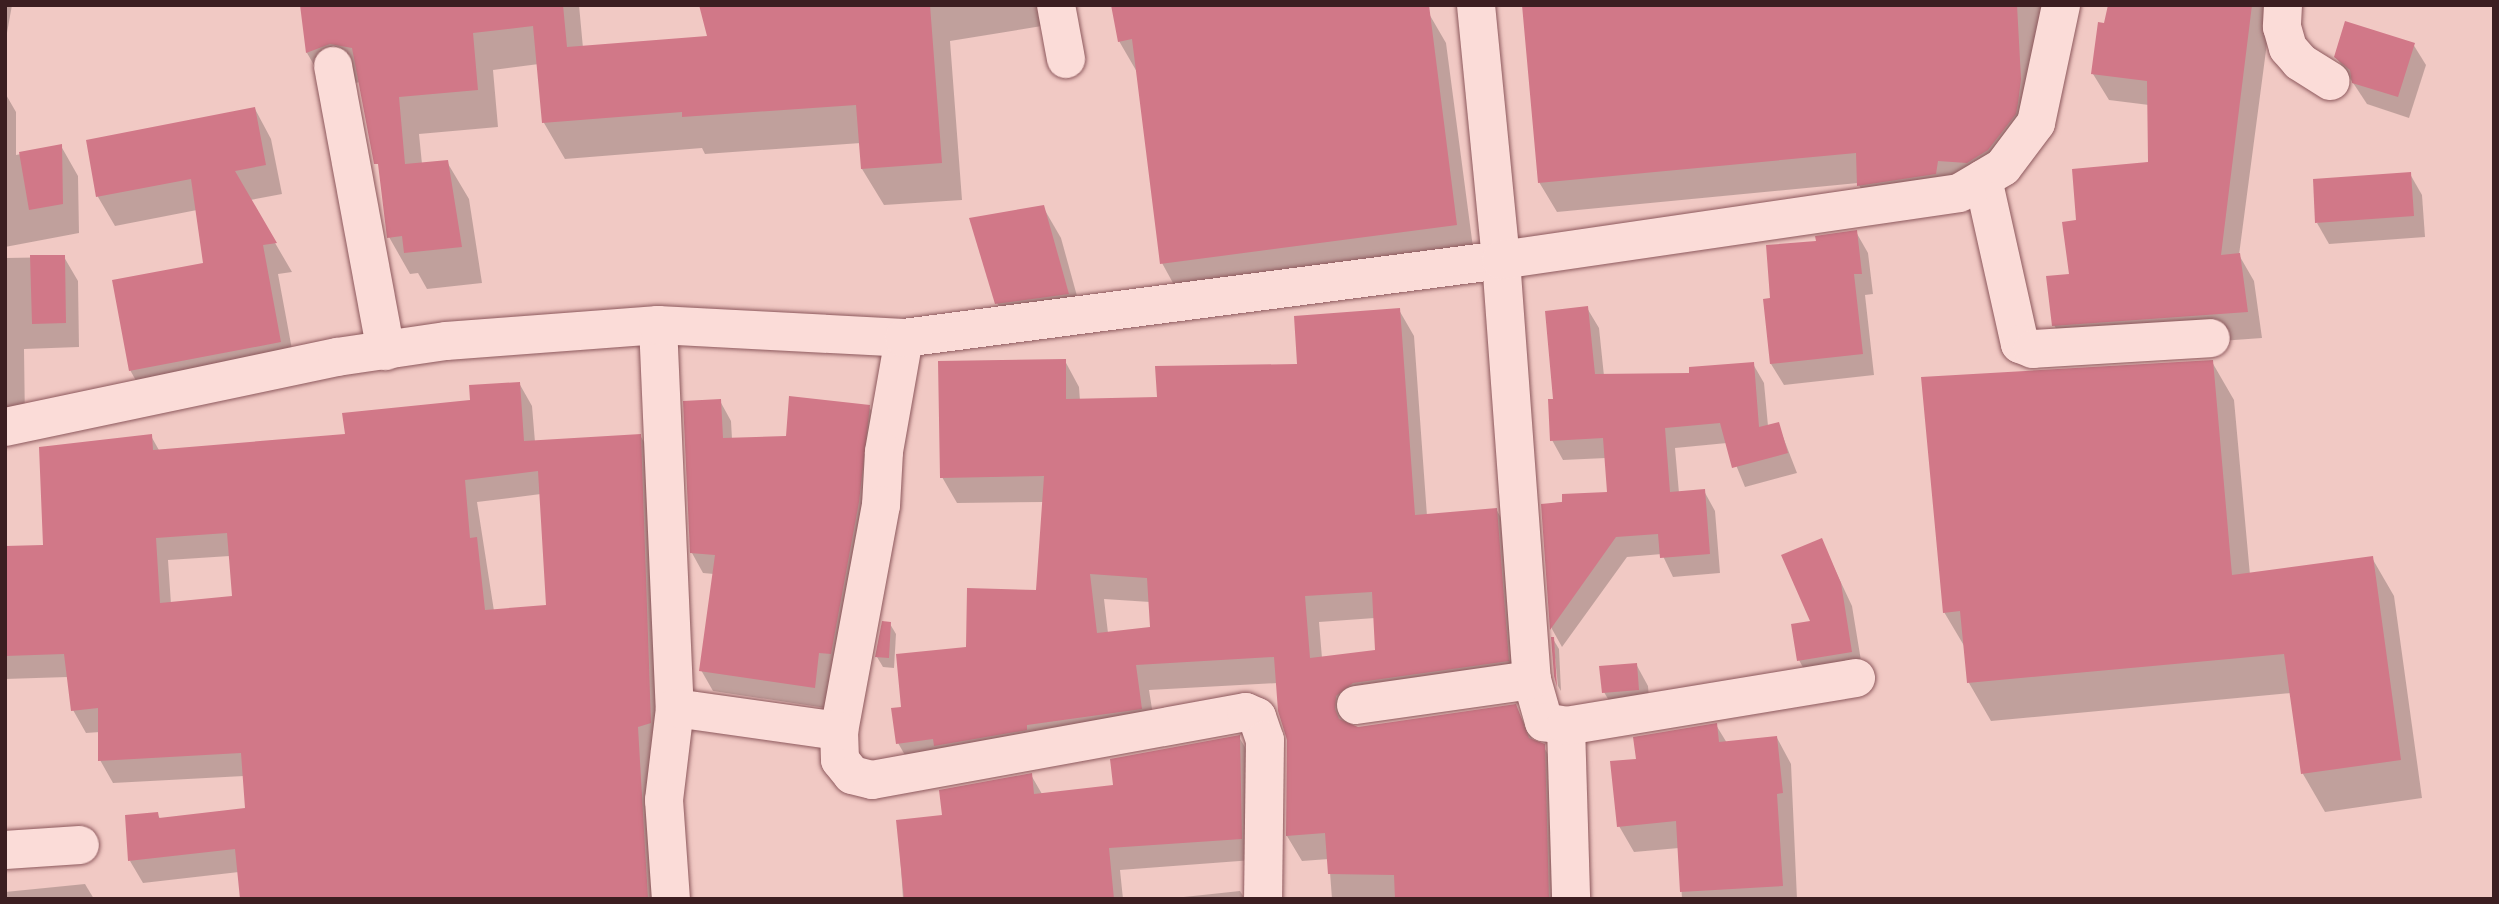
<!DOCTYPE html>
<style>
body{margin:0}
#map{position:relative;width:2499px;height:904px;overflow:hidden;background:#f1c9c4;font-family:Merriweather,serif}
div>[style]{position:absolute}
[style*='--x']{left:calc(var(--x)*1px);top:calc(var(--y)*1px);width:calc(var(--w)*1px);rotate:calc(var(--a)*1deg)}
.shadow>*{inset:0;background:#0003}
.building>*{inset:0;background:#d17888}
.roads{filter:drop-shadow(0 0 2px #8d595d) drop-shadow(0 0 2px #8d595d)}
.minor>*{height:38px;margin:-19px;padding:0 19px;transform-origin:19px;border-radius:19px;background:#fbdcd8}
span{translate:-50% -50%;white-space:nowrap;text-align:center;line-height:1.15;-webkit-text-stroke:7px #f8d8d4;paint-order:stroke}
.frame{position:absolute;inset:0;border:7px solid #3c1e21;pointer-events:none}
</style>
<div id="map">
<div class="shadow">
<i style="clip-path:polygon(5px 5px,12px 5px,5px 44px)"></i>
<i style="clip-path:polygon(302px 5px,579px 5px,583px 48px,709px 38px,702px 5px,1053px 5px,1054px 24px,950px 41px,962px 200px,884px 205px,862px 169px,861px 143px,705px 154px,702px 148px,565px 159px,544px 123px,539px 64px,493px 70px,498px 127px,419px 134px,422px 164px,447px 162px,469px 199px,482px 283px,427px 289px,418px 273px,410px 274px,389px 237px,381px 173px,360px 82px,328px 89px,307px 53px)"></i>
<i style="clip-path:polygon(1112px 5px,1428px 12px,1446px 43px,1474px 255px,1179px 294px,1162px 263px,1137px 72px,1119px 41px)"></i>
<i style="clip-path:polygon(1523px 5px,2065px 5px,2037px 110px,1985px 192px,1875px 215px,1858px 183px,1557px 212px,1539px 182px)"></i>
<i style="clip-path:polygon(2109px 5px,2272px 5px,2239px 255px,2254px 281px,2262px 338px,2069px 352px,2054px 325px,2071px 275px,2078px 221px,2150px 163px,2149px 105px,2109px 100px,2093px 74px)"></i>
<i style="clip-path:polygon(2413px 44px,2426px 65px,2409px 118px,2367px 104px,2336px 57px)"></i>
<i style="clip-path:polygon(5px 93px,16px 112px,16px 155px,61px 146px,78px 176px,79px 233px,5px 247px)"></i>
<i style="clip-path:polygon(255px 109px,271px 139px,282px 194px,250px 200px,292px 272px,278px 274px,296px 371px,147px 400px,130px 370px,205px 265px,197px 210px,115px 226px,98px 197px,88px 141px)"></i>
<i style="clip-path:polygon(2410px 174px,2422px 195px,2425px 237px,2329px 244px,2317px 223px)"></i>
<i style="clip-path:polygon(1043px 207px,1061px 238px,1085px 325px,1015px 334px,997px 303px)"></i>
<i style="clip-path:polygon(1856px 232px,1868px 253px,1873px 294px,1865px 295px,1874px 375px,1784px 385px,1771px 364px,1765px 300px,1772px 300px,1818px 243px)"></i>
<i style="clip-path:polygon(64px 257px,78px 281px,79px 347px,24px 349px,25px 423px,5px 424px,5px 258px)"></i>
<i style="clip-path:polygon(1587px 308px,1599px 328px,1604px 376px,1691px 374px,1753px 364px,1764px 383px,1768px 426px,1778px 424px,1797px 473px,1745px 487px,1727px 443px,1675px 448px,1679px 493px,1704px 491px,1715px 511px,1720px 573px,1673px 577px,1662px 554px,1627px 557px,1562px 647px,1552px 629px,1543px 505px,1609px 494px,1606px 458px,1563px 460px,1552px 440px,1555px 401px)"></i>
<i style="clip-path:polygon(evenodd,1399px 310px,1414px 336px,1427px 516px,1496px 509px,1511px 535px,1522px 687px,1367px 709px,1349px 724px,1359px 728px,1515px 706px,1534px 742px,1543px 746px,1559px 772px,1562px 899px,1332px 899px,1329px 859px,1302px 861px,1287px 836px,1289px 740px,1278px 683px,1149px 690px,1156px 734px,913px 769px,898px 743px,903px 708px,1038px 591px,1044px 502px,957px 503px,942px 477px,1065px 361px,1079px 387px,1080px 401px,1158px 399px,1299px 366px,1399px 310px,1104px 599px,1150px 602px,1151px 628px,1108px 633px,1104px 599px,1399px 310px,1375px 618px,1376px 651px,1322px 658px,1319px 622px,1375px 618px)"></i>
<i style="clip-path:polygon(2212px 362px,2234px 400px,2250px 575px,2372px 558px,2394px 596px,2422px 798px,2325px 812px,2303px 774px,2291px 693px,1991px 721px,1969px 683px,1966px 649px,1944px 612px)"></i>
<i style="clip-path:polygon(evenodd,519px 383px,532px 406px,535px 442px,640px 435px,653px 458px,663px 746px,650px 750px,658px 899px,241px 899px,239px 872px,143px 883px,130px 861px,157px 814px,161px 820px,247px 810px,244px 776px,113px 783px,100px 760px,100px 732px,86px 733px,73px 710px,68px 677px,5px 679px,5px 548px,45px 546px,151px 436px,160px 452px,346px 436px,472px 402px,519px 383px,541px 494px,548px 607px,494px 611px,477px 502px,541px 494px,519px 383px,230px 556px,234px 598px,171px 604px,168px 560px,230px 556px)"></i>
<i style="clip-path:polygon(720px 401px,731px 421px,732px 439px,788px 438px,869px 407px,881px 427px,842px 673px,830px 672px,826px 708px,713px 691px,701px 670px,714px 574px,703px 573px,692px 553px)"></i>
<i style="clip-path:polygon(1821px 540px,1852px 606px,1863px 673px,1811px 682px,1799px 660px,1812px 622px)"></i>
<i style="clip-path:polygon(890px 624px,896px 634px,894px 668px,883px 667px,877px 657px)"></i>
<i style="clip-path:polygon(1553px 639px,1559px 649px,1561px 691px,1558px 686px)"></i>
<i style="clip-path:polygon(1636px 664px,1648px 686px,1650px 710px,1616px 713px,1604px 692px)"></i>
<i style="clip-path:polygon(1716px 725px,1727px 743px,1777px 738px,1791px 764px,1797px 899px,1682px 899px,1679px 848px,1634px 852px,1619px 826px,1638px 760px)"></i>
<i style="clip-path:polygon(1239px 737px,1252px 759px,1253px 860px,1120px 870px,1123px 899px,903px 899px,898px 822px,944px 816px,1031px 775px,1042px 794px,1115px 787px)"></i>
<i style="clip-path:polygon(85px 884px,94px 899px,5px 899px,5px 892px)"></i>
<i style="clip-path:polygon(1240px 891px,1245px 899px,1165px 899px)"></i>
</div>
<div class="building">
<i style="clip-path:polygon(300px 5px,563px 5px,567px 47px,707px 36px,699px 5px,930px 5px,942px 163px,861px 169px,856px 105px,682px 117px,682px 112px,542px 123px,533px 26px,473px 33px,478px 90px,399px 97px,405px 164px,448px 160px,462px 247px,404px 253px,402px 236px,387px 238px,378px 164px,374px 164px,352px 48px,330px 44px,306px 53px)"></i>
<i style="clip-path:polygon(1111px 5px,1429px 5px,1457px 225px,1160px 264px,1132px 39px,1118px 42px)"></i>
<i style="clip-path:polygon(1522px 5px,2017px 5px,2021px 79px,2018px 103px,2016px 114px,1988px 150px,1967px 163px,1938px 161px,1936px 174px,1857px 186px,1856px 153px,1538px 183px)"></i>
<i style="clip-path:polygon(2108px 5px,2252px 5px,2221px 255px,2240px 253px,2248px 312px,2052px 326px,2046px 276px,2069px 274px,2062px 222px,2076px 220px,2072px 169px,2148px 162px,2147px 81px,2091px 74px,2098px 22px,2104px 23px)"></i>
<i style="clip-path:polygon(2345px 21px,2415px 43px,2398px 97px,2352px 83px,2350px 70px,2334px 57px)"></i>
<i style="clip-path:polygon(255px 107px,266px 165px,235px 171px,277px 243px,263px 245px,281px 342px,129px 371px,112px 280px,203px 263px,191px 179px,96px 197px,86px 140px)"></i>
<i style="clip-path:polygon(62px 144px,63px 204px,29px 210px,19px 152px)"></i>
<i style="clip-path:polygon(2411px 172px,2414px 216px,2315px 223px,2313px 179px)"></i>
<i style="clip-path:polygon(1044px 205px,1069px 294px,995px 304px,969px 218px)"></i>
<i style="clip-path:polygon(1857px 230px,1862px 274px,1854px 274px,1863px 354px,1770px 364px,1763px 299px,1770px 298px,1766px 245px,1816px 241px,1815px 236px)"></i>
<i style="clip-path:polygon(30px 255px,65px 255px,66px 323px,32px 324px)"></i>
<i style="clip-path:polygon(1588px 306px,1595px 374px,1689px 373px,1689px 367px,1754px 362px,1759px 427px,1779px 422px,1788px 453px,1732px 468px,1720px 423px,1665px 428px,1670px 492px,1705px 489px,1710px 554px,1660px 558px,1658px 534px,1616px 537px,1550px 630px,1541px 504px,1562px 502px,1562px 494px,1607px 492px,1603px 438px,1550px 441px,1548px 399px,1553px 399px,1545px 311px)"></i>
<i style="clip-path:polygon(evenodd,1400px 308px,1415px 515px,1497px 508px,1509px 661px,1353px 683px,1336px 696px,1335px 709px,1339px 719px,1358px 727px,1516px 704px,1529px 738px,1545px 744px,1549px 899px,1395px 899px,1394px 875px,1328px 874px,1325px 833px,1286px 836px,1287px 740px,1278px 711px,1274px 657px,1136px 665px,1142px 709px,1027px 725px,1027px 730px,934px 746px,933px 739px,896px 744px,891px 708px,901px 707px,896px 654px,966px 647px,967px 588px,1036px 590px,1044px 476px,940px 478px,938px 361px,1066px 359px,1066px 399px,1157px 397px,1155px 366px,1297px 364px,1294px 316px,1400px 308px,1090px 574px,1147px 578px,1150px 627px,1097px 633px,1090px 574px,1400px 308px,1372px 592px,1375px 650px,1310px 658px,1305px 596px,1372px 592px)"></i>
<i style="clip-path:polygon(2213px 360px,2232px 575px,2373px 556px,2401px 760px,2301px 774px,2284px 654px,1967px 683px,1960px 611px,1943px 613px,1921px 377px)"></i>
<i style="clip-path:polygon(evenodd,520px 382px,524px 441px,641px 434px,651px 723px,638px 727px,648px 899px,240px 899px,235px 849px,128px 861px,125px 815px,158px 812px,159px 818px,245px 808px,241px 753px,98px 761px,98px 708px,71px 711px,64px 654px,5px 656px,5px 546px,43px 545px,39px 447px,152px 434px,153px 450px,345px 434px,342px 413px,470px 400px,469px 385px,520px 382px,538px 471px,546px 605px,485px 610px,477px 537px,470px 538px,465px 480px,538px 471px,520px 382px,227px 533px,232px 596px,160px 603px,156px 538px,227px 533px)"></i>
<i style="clip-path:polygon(789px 396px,870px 405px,859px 502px,831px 654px,819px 653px,815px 688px,699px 671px,715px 555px,690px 553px,683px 401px,721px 399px,723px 438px,786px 436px)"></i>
<i style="clip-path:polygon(1822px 538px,1841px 583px,1852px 652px,1797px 661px,1791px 624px,1810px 621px,1781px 555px)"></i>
<i style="clip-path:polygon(882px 621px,891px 622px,889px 658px,875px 657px)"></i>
<i style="clip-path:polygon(1551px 637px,1554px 637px,1557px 687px,1554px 676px)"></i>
<i style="clip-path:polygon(1637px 663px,1639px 690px,1602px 693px,1599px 666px)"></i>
<i style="clip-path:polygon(1717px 723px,1719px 742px,1777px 736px,1783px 793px,1777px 794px,1783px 886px,1680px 892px,1676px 821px,1617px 827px,1610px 761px,1636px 759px,1633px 737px)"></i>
<i style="clip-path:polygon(1240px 735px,1242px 839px,1109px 848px,1114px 899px,904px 899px,896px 820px,942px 815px,939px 790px,1032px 773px,1034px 794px,1113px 785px,1110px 759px)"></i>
</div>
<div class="roads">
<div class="minor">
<i style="--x:1056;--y:5;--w:55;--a:79.5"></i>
<i style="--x:1476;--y:5;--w:256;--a:84.4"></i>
<i style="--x:1501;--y:260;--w:421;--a:85.8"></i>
<i style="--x:1532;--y:680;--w:44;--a:74.1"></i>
<i style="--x:1544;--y:722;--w:22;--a:10"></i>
<i style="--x:1566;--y:726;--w:173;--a:88.3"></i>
<i style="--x:2283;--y:5;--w:22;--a:93"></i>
<i style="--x:2282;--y:27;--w:22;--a:74"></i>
<i style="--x:2288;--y:48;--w:18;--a:49"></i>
<i style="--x:2300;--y:62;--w:36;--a:32"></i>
<i style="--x:333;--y:66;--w:290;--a:79.5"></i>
<i style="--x:1983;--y:179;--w:169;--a:77.4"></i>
<i style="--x:2020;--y:344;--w:14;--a:21"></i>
<i style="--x:2033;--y:349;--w:178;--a:-3.5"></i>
<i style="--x:658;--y:325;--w:383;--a:87.5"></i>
<i style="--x:675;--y:708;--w:93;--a:96.8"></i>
<i style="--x:664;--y:800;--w:99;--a:86"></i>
<i style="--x:904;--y:338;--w:116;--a:100"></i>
<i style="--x:884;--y:452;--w:53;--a:93.2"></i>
<i style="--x:881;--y:505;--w:230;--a:100.5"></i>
<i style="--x:839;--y:731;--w:29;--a:88"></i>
<i style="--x:840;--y:760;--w:19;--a:51"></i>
<i style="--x:852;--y:775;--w:21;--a:14"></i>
<i style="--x:872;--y:780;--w:380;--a:-10.3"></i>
<i style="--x:1246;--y:712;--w:12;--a:24"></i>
<i style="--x:1257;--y:717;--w:24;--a:71"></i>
<i style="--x:1265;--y:740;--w:159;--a:90.7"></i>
<i style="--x:5;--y:427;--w:339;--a:-11.9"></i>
<i style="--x:337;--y:357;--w:110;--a:-8.4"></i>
<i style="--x:446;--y:341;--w:213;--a:-4.3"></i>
<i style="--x:658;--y:325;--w:246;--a:3"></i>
<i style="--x:904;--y:338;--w:602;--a:-7.44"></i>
<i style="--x:1501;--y:260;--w:463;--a:-8.3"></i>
<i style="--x:1959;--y:193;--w:51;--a:-30.6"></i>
<i style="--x:2003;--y:167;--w:55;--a:-53.1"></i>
<i style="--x:2036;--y:123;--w:121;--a:-78"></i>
<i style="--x:1356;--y:705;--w:178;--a:-8.1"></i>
<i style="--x:675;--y:708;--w:166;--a:8"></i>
<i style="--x:1566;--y:726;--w:294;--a:-9.4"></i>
<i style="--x:5;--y:850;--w:75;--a:-3.8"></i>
</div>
</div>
<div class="frame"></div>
</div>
